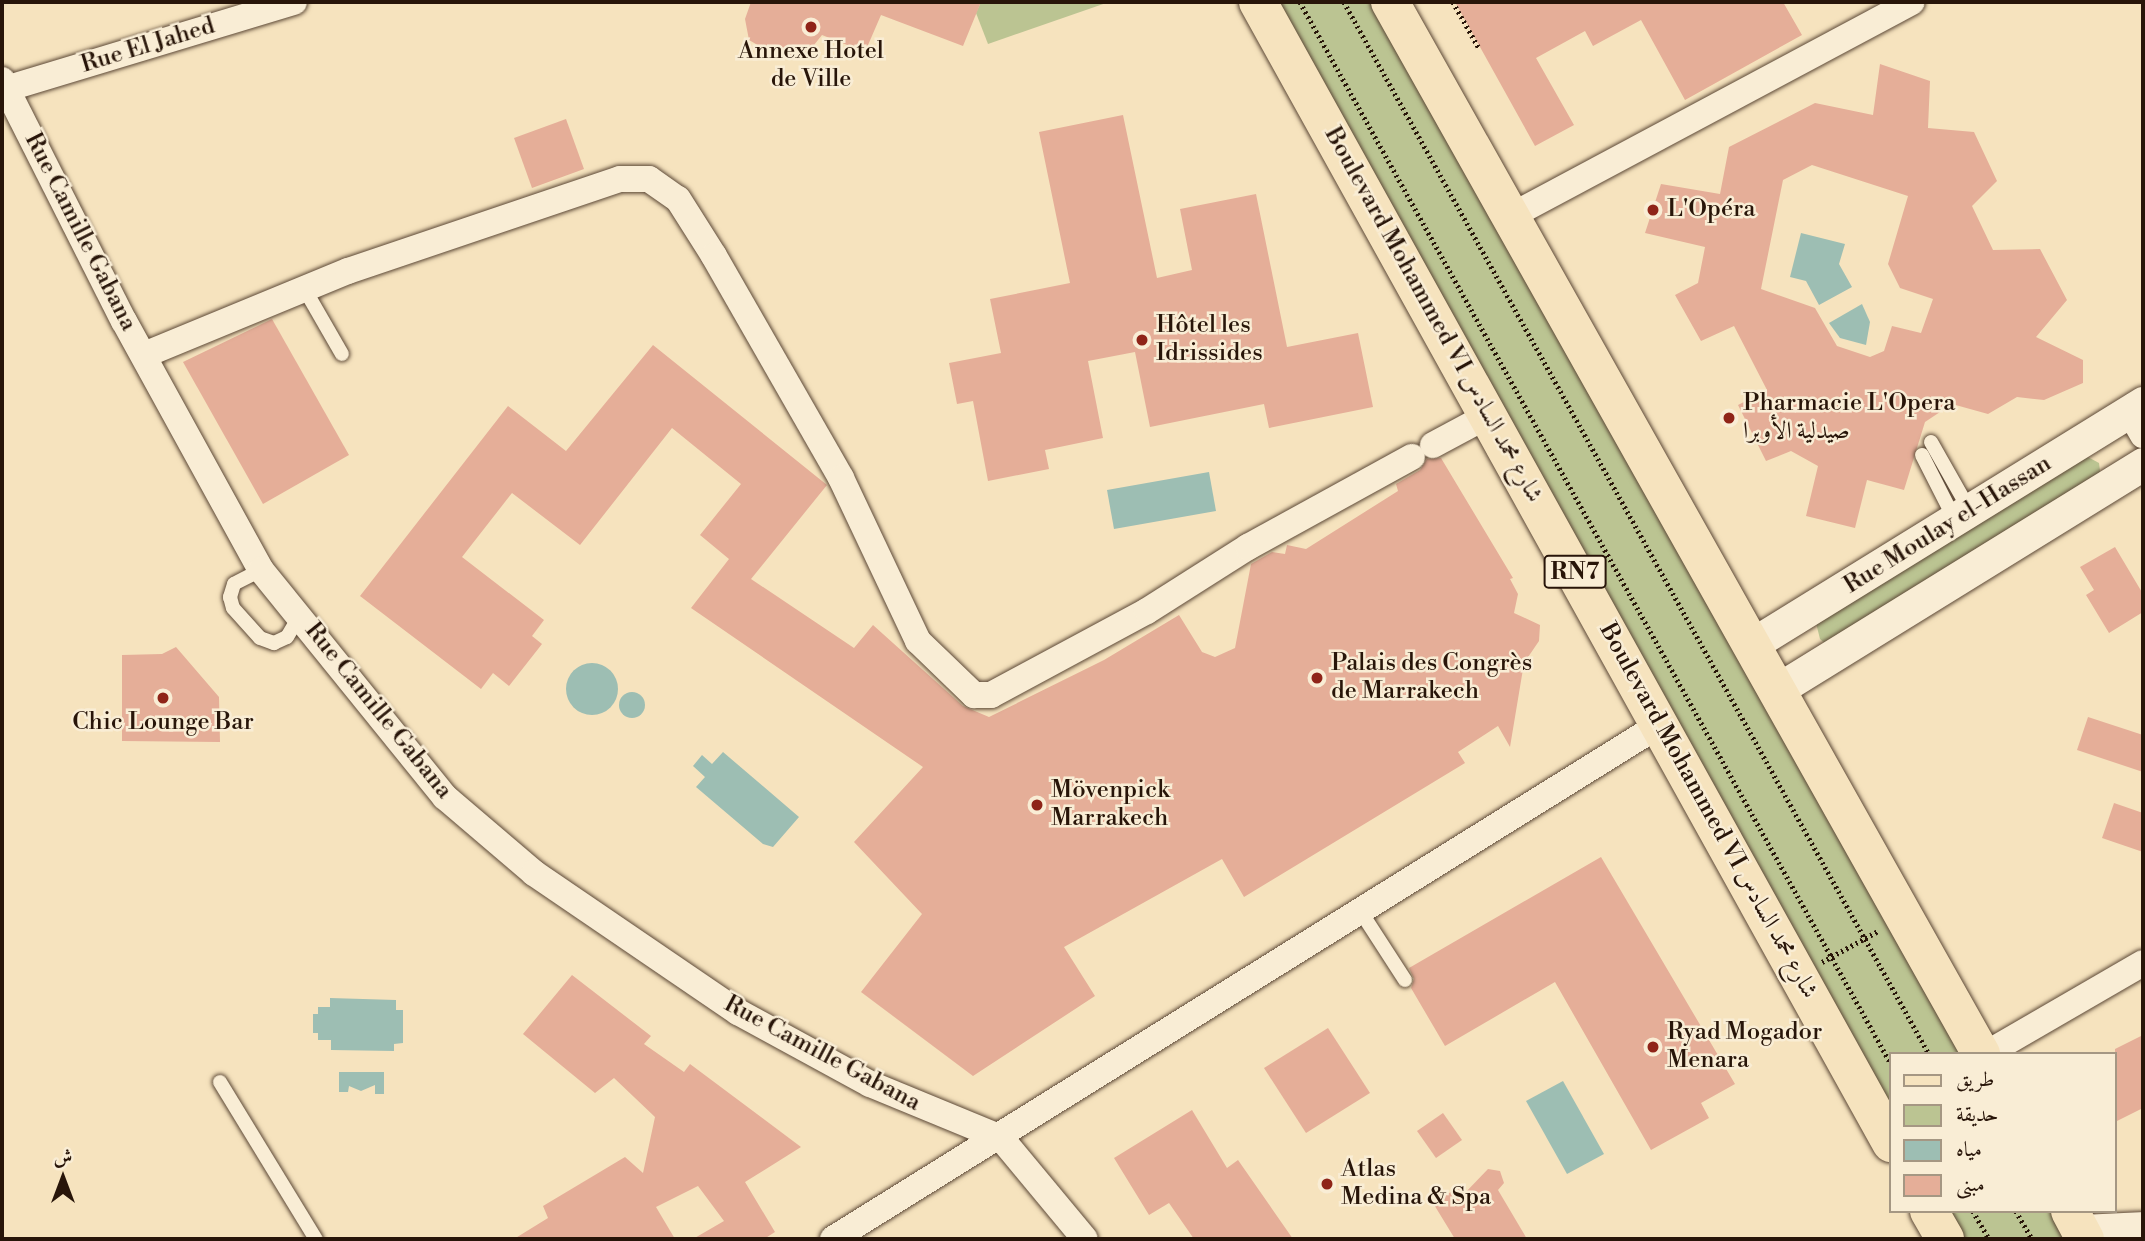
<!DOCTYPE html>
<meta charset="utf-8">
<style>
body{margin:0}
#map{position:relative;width:2145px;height:1241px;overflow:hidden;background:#f6e3be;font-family:"Libre Bodoni",Amiri,serif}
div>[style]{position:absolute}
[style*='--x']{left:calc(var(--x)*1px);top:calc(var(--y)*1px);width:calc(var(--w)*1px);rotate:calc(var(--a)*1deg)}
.green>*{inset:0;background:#bbc492}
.water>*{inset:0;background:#9dbeb3}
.round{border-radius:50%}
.building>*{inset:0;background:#e5ae98}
.path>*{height:4.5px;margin-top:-2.25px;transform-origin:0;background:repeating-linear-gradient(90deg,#281509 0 2px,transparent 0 5.5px)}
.roads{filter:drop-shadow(0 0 2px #5c4836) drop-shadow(0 0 2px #5c4836)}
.service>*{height:14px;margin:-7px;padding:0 7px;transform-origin:7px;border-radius:7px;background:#f9edd5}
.minor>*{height:26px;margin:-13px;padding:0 13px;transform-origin:13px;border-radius:13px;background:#f9edd5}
.tertiary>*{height:33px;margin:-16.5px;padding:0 16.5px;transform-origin:16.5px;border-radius:16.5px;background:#f9edd5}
.primary>*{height:38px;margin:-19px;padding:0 19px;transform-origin:19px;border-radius:19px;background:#f6e3be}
.dots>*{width:19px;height:19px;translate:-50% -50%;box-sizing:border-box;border:4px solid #f9edd5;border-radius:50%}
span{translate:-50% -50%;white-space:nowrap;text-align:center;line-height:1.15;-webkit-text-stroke:5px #f9edd5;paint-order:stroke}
.shield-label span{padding:2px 5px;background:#f9edd5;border:2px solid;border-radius:5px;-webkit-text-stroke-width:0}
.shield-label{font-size:23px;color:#281509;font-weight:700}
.street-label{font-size:24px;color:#281509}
.poi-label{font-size:24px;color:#281509}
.left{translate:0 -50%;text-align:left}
.frame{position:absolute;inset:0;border:4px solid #281509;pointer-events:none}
.legend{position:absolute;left:1889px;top:1052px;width:228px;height:161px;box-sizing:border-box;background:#f9edd5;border:2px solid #a59783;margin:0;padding:9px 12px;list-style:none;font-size:21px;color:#281509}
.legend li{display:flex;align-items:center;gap:14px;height:35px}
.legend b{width:35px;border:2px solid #a59783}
.north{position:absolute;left:28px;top:1143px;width:70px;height:70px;-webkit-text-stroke:5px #f9edd5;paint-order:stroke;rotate:0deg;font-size:19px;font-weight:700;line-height:28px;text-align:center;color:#281509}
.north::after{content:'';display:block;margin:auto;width:24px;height:32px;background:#281509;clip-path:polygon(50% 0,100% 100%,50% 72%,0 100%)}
</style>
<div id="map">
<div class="green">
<i style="clip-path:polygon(981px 2px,1109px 2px,988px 44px,976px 13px)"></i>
<i style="clip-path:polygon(1265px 2px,1376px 2px,1964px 1054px,1891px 1054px,1891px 1119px)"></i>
<i style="clip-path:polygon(2086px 456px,2099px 463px,2101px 479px,1827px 645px,1820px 639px,1816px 623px)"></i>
<i style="clip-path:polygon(1942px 1211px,2050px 1211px,2066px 1239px,1958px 1239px)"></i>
</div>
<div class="water">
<i style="clip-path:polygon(1801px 233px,1845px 244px,1839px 264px,1852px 287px,1819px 305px,1806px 281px,1790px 277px)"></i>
<i style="clip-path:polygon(1862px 304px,1870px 322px,1866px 345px,1840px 338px,1829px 323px)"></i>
<i style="clip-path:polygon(1209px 472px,1216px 511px,1114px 529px,1107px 490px)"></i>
<i class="round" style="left:566px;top:663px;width:52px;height:52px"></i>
<i class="round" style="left:619px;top:692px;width:26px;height:26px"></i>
<i style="clip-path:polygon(723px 752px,799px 817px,773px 847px,763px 844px,696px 787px,705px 777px,693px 766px,702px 755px,712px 764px)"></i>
<i style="clip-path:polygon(330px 998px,396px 1000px,396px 1010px,403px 1010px,403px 1043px,394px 1044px,394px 1051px,331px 1050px,331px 1040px,318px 1040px,318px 1033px,313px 1033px,313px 1014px,318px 1014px,318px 1007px,330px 1007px)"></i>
<i style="clip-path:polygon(339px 1072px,384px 1072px,384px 1094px,375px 1094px,375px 1085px,361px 1091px,349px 1086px,348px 1092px,339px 1092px)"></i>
<i style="clip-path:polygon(1563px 1081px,1604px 1154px,1567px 1174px,1526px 1101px)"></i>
</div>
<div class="building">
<i style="clip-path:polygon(751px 2px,981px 2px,963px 46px,881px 15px,865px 52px,822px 35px,810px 50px,796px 58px,780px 58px,749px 40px,745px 19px)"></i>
<i style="clip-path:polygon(1455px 2px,1783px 2px,1802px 35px,1685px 100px,1641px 20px,1593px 46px,1585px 31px,1536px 58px,1574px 125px,1535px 146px)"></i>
<i style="clip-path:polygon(evenodd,1880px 64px,1930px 81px,1928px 128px,1974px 132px,1997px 181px,1972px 206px,1993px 250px,2040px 249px,2067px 300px,2036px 337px,2083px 360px,2083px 383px,2044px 400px,2017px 397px,1988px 414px,1952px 404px,1925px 422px,1904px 490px,1867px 480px,1855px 528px,1806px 516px,1818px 466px,1791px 451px,1766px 461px,1738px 405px,1767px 390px,1734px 326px,1701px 341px,1675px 295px,1698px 283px,1705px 247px,1645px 233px,1661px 184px,1720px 194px,1729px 147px,1815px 103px,1873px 115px,1880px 64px,1812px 165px,1908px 196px,1888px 264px,1900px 288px,1933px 299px,1921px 333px,1892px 326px,1884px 351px,1870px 357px,1837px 346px,1815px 308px,1761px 289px,1783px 180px,1812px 165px)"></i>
<i style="clip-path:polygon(1123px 115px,1157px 278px,1192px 270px,1180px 209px,1256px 194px,1287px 347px,1358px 333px,1373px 407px,1269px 428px,1264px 404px,1150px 427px,1135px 352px,1088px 361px,1103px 438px,1045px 450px,1049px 469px,988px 481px,973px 401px,957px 404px,949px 363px,1001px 353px,990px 299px,1070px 283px,1039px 132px)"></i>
<i style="clip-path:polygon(566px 119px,584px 169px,532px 188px,514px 138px)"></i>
<i style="clip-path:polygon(272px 319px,349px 455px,263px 504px,183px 362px)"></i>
<i style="clip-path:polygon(653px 345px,827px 485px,751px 579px,854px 648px,873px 625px,963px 706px,989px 717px,1104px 660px,1179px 615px,1202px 652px,1215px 657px,1235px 648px,1251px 564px,1272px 552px,1285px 554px,1287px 545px,1306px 549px,1398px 491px,1396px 484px,1420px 470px,1427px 459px,1441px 458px,1513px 578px,1510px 579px,1518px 594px,1514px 613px,1540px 625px,1539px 641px,1524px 663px,1510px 747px,1498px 726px,1458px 752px,1465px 763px,1244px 897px,1222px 859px,1064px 947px,1095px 996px,973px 1076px,861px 992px,922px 914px,854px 842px,923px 767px,691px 608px,729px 559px,700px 535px,741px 484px,672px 428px,580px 545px,512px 493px,462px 557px,544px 620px,532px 636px,542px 644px,509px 686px,493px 673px,481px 689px,360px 596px,508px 406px,566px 451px)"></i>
<i style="clip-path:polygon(2115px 547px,2143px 594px,2143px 612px,2109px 633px,2086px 595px,2094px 590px,2080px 567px)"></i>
<i style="clip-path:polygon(176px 647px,219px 697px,220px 742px,122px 741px,122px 655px,162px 654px)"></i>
<i style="clip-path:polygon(2088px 717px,2143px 735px,2143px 772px,2077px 750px)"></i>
<i style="clip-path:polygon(2114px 803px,2143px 813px,2143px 852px,2102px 838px)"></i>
<i style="clip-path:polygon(1601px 857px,1735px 1084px,1701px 1103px,1709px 1118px,1651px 1150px,1555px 982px,1445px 1046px,1411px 988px,1414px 979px,1409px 968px)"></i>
<i style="clip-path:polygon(572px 975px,651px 1036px,644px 1044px,684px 1072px,690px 1064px,801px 1147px,745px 1182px,775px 1232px,764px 1239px,693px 1239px,724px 1221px,698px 1186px,656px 1207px,675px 1239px,514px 1239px,548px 1218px,543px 1206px,625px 1157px,643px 1173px,655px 1117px,614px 1078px,595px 1093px,523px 1034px)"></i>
<i style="clip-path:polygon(1328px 1028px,1370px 1093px,1306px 1133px,1264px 1068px)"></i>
<i style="clip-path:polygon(2143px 1035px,2143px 1108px,2115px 1122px,2115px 1049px)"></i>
<i style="clip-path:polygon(1192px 1110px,1227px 1168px,1238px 1160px,1293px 1239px,1194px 1239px,1169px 1203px,1149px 1215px,1114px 1158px)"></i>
<i style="clip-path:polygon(1443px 1113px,1462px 1140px,1436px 1158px,1417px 1131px)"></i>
<i style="clip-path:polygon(1488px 1169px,1500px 1171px,1504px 1183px,1498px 1190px,1527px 1239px,1455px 1239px,1433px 1203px,1459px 1187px,1463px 1195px)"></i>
</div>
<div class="path">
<i style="--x:1300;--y:2;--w:1215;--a:60.9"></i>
<i style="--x:1344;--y:2;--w:1204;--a:60.92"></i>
<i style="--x:1453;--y:2;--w:53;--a:60.5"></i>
<i style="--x:1822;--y:962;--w:64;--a:-29"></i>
<i style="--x:1973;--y:1211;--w:32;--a:60"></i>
<i style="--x:2016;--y:1211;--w:32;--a:60"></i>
</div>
<div class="roads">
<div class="service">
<i style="--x:304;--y:288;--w:76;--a:60.1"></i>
<i style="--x:1931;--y:442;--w:79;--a:60.5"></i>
<i style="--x:1922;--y:455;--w:73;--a:63.1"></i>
<i style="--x:261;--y:570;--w:30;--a:153"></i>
<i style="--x:234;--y:584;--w:14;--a:107"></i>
<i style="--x:230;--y:597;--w:11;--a:75"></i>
<i style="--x:233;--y:608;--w:40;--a:48"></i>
<i style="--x:260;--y:638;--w:15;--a:20"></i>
<i style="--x:274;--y:643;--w:14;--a:-25"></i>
<i style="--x:287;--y:637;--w:26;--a:-59"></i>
<i style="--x:1361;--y:912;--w:81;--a:57.1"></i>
<i style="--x:220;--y:1082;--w:184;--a:58.6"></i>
</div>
<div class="minor">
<i style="--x:2;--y:80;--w:270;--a:63.2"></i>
<i style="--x:124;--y:321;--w:284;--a:61.2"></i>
<i style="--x:261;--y:570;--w:292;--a:51"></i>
<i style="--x:445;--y:797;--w:117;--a:40.5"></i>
<i style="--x:534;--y:873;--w:247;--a:34.3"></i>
<i style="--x:738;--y:1012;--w:150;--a:28.6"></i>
<i style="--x:870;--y:1084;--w:142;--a:22.4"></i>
<i style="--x:1001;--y:1138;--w:131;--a:50.3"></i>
<i style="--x:2;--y:90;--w:305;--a:-16.8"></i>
<i style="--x:1511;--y:216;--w:454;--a:-28.1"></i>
<i style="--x:144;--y:355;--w:221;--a:-22.4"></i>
<i style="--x:348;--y:271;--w:287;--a:-18.7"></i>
<i style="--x:620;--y:179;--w:29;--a:0"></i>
<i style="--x:649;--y:179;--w:35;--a:35"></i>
<i style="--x:678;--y:199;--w:67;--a:57.7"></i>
<i style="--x:714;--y:256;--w:256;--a:60.2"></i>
<i style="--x:841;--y:478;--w:180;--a:64.7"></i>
<i style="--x:918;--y:641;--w:78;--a:44"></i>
<i style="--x:974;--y:695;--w:17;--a:0"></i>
<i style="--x:991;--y:695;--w:177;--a:-28.3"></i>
<i style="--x:1147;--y:611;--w:120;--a:-32.4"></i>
<i style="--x:1248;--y:547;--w:187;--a:-28.8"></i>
<i style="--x:2129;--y:411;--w:28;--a:60"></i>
<i style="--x:1433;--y:445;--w:64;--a:-28.2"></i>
<i style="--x:1986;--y:1054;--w:181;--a:-30.1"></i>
<i style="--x:2079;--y:1228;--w:64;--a:-2.7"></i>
<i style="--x:833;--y:1239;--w:973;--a:-31.89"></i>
</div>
<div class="tertiary">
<i style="--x:1751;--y:645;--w:461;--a:-31.7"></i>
<i style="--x:1777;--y:690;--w:430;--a:-31.7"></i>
</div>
<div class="primary">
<i style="--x:1258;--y:2;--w:1305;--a:60.98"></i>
<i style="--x:1390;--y:2;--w:1207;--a:60.67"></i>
<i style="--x:1929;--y:1211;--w:32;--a:60"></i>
<i style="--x:2070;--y:1211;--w:32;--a:62"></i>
</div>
</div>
<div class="dots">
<i style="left:811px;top:27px;background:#8f2418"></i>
<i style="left:1653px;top:210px;background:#8f2418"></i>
<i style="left:1142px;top:340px;background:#8f2418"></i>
<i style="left:1729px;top:418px;background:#8f2418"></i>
<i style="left:1317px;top:678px;background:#8f2418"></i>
<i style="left:163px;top:698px;background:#8f2418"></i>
<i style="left:1037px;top:805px;background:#8f2418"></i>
<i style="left:1653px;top:1047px;background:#8f2418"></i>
<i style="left:1327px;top:1184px;background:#8f2418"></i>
</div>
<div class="shield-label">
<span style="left:1575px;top:572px">RN7</span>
</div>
<div class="street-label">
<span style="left:148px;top:46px;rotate:-17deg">Rue El Jahed</span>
<span style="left:80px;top:232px;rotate:63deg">Rue Camille Gabana</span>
<span style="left:1433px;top:315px;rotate:61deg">Boulevard Mohammed VI شارع محمد السادس</span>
<span style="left:1948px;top:525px;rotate:-32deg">Rue Moulay el-Hassan</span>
<span style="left:378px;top:711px;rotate:51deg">Rue Camille Gabana</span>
<span style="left:1708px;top:811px;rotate:61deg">Boulevard Mohammed VI شارع محمد السادس</span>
<span style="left:822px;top:1054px;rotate:28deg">Rue Camille Gabana</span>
</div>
<div class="poi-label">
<span style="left:811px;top:66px">Annexe Hotel<br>de Ville</span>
<span class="left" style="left:1667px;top:210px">L'Opéra</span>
<span class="left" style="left:1156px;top:340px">Hôtel les<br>Idrissides</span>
<span class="left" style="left:1743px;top:418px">Pharmacie L'Opera<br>صيدلية الأوبرا</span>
<span class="left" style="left:1331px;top:678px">Palais des Congrès<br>de Marrakech</span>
<span style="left:163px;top:723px">Chic Lounge Bar</span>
<span class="left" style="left:1051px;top:805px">Mövenpick<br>Marrakech</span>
<span class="left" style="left:1667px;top:1047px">Ryad Mogador<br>Menara</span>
<span class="left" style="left:1341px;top:1184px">Atlas<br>Medina &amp; Spa</span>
</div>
<div class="frame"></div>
<ul class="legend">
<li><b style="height:9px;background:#f6e3be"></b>طريق</li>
<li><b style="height:19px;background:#bbc492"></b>حديقة</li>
<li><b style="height:19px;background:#9dbeb3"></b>مياه</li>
<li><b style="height:19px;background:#e5ae98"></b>مبنى</li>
</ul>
<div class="north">ش</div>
</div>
